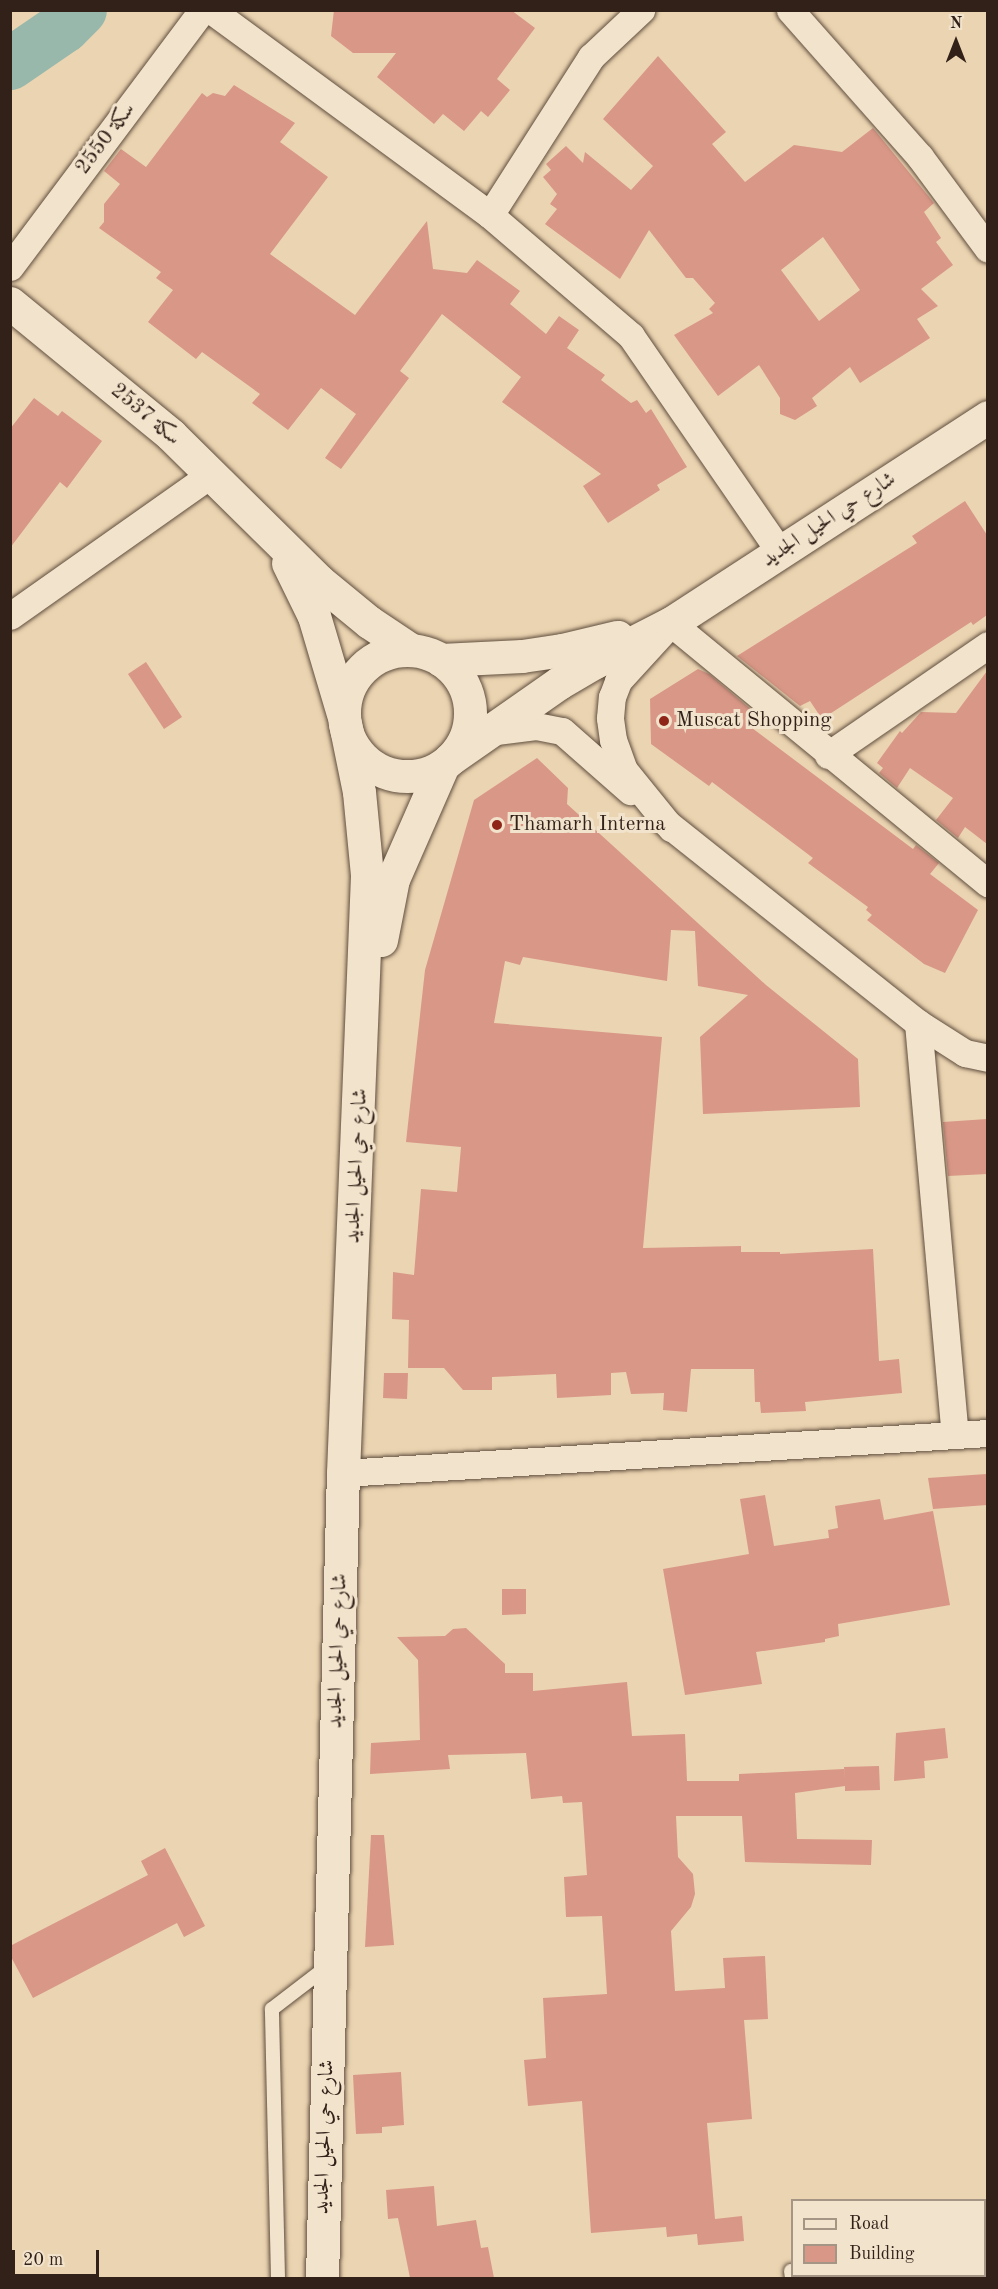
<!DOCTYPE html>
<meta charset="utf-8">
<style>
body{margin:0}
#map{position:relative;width:998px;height:2289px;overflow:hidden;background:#ebd4b1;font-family:"Old Standard TT",Amiri,serif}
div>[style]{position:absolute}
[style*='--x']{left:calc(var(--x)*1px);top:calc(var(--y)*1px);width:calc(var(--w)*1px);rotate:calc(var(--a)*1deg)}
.river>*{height:52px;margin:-26px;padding:0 26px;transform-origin:26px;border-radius:26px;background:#98b8ac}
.building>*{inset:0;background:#d99787}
.roads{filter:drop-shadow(0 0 2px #604e3f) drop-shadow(0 0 2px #604e3f)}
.lane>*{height:14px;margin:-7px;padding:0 7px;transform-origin:7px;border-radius:7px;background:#f2e3cc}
.street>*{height:27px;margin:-13.5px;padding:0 13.5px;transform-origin:13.5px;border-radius:13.5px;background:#f2e3cc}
.secondary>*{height:33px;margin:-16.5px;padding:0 16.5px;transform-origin:16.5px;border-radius:16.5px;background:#f2e3cc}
.secondary>.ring{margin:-16.5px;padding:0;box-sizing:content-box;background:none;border:33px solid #f2e3cc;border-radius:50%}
.dots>*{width:16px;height:16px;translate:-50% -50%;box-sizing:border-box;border:3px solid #f2e3cc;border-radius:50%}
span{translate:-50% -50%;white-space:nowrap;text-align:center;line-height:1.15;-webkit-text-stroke:6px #f2e3cc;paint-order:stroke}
.street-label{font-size:21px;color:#322119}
.poi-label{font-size:21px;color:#322119}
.left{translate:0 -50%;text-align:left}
.frame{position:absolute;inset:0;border:12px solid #322119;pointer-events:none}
.legend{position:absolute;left:791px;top:2199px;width:195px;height:78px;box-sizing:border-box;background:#f2e3cc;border:2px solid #a59584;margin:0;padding:8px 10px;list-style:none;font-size:18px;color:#322119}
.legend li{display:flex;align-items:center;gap:12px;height:30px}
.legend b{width:30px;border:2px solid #a59584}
.north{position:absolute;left:926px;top:12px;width:60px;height:60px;-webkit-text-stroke:4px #f2e3cc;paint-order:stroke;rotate:0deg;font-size:16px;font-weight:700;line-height:24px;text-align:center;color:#322119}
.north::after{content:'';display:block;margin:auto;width:21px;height:27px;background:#322119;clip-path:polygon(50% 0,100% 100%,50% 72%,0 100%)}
.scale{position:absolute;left:12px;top:2250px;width:87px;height:27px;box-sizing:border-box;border:3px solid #322119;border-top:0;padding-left:8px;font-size:18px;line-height:21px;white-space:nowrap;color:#322119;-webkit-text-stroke:4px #f2e3cc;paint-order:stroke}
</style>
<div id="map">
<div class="river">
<i style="--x:10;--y:64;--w:65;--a:-34.4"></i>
<i style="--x:64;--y:27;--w:24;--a:-45"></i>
</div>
<div class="building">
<i style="clip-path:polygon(334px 10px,511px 10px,535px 28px,497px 79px,510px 90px,488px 117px,481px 111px,464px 131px,443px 114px,434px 124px,377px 77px,396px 53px,353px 53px,331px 36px)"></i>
<i style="clip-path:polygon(evenodd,658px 56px,726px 132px,712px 144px,745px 182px,794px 145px,842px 152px,873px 128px,934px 203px,924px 212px,941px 238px,936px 242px,953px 265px,921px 289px,938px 306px,917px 319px,930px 338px,860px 383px,850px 367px,812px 398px,817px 406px,795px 420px,780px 414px,780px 398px,759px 365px,718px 396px,674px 335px,713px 313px,709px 309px,715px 303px,693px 278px,686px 278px,649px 230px,620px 279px,545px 224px,557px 209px,550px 204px,557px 194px,543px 177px,551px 170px,546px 164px,566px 146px,583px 163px,585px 152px,631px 190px,653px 166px,603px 119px,658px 56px,823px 237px,860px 290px,819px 321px,781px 270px,823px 237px)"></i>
<i style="clip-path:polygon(234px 85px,295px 123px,280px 142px,328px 177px,270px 254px,355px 315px,427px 221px,433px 269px,467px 273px,477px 260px,520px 291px,510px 304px,546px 334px,559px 316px,579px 330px,567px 348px,605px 375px,601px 380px,631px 403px,637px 400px,646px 413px,651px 409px,687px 467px,657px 485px,660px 490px,608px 523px,583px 486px,601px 474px,502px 402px,521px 377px,442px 314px,400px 371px,409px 378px,341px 469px,325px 458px,356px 414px,321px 388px,288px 430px,252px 403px,260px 394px,202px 352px,196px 359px,148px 322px,173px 290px,156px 278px,161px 272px,99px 228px,104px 222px,104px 204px,120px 184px,104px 171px,121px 149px,146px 167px,202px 93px,207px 97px,213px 93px,225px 96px)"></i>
<i style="clip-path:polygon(34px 398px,58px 416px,62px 411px,102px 441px,67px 488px,60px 482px,10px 548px,10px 429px)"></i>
<i style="clip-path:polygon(965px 501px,987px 535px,987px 615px,973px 625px,971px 622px,822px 719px,810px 701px,800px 706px,737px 656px,917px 543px,912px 536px)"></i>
<i style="clip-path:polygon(146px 662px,182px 717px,164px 729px,128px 674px)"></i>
<i style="clip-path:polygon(698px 669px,709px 674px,760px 717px,752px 728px,913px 849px,916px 845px,939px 863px,930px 874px,978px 910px,945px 973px,924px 964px,867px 920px,872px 915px,866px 910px,868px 907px,808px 863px,813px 858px,712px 782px,709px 786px,651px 744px,650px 699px)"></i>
<i style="clip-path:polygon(987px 671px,987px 844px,965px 827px,958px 838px,936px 820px,953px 798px,910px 768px,897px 788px,879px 773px,883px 768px,877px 763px,900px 731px,902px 733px,921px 712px,956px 713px)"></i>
<i style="clip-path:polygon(537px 758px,568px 788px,567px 804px,766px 985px,858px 1059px,860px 1107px,703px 1114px,700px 1037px,748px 995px,698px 986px,695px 931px,671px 930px,667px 981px,523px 957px,520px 965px,505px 961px,494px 1023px,662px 1037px,643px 1248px,741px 1246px,741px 1252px,780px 1252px,780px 1254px,873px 1249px,879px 1361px,899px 1359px,902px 1393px,805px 1402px,806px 1411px,761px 1413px,760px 1402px,755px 1402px,754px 1369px,691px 1369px,687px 1412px,663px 1410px,664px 1393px,631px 1394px,626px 1372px,611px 1373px,611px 1395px,557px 1398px,556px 1374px,492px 1377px,492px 1390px,463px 1390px,444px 1368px,408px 1368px,409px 1320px,392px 1319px,393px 1272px,414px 1275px,421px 1189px,457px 1192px,461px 1147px,406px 1142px,425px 970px,474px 800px)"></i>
<i style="clip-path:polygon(987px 1119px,987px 1174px,948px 1176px,943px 1122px)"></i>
<i style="clip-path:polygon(384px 1373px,408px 1373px,407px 1399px,383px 1398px)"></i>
<i style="clip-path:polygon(987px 1474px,987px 1505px,933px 1509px,928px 1478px)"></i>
<i style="clip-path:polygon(765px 1495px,774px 1546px,829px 1538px,828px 1530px,838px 1528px,835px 1506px,880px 1499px,884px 1520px,933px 1511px,950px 1605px,838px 1624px,839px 1636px,825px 1639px,825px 1642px,756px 1652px,762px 1684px,685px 1695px,663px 1569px,749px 1554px,740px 1499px)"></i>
<i style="clip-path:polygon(502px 1589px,526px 1589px,526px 1614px,502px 1615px)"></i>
<i style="clip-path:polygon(466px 1628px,505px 1664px,505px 1673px,533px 1673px,533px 1691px,627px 1682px,632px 1736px,685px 1734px,687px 1781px,739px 1781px,739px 1774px,844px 1769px,845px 1780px,844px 1767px,879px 1766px,880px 1790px,845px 1791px,845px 1786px,795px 1793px,797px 1839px,872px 1840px,871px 1865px,745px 1862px,742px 1816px,676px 1816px,678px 1857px,693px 1874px,695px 1894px,691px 1907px,671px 1931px,675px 1991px,725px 1988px,723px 1958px,765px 1956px,768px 2019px,744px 2020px,752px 2119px,707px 2123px,715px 2219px,742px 2216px,744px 2241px,698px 2245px,697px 2234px,667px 2237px,666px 2227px,591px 2233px,582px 2101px,528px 2106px,524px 2060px,546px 2058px,543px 1998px,607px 1994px,602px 1916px,566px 1917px,564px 1877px,587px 1875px,582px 1802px,563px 1803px,562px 1796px,531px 1799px,526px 1753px,448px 1755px,450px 1769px,370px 1774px,371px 1743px,420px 1740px,418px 1660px,397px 1637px,445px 1636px,453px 1629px)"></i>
<i style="clip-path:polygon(945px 1728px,948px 1758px,924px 1761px,925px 1778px,894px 1781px,896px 1733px)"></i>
<i style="clip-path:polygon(371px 1835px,384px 1835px,394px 1945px,365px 1947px)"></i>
<i style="clip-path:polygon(165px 1848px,205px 1926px,184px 1937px,177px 1923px,33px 1998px,10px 1955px,10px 1946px,148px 1875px,141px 1861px)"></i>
<i style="clip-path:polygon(401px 2072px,404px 2125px,382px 2127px,382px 2133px,356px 2134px,353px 2075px)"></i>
<i style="clip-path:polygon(434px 2186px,437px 2226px,476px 2220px,481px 2248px,488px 2247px,494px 2278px,410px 2278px,398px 2218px,388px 2219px,386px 2190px)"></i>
</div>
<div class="roads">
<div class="lane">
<i style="--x:791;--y:2271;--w:7;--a:82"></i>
<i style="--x:278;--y:2278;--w:269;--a:-91.3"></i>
<i style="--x:272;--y:2009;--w:71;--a:-37.5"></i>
</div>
<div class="street">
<i style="--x:211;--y:10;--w:346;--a:36.3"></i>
<i style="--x:490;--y:215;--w:186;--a:40.6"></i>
<i style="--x:631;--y:336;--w:262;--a:55.4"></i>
<i style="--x:790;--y:10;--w:196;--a:48.5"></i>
<i style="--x:920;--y:157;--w:114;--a:53.5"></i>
<i style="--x:490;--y:215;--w:188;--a:-57.4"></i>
<i style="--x:591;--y:57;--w:69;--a:-43.2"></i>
<i style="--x:10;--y:267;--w:321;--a:-53.2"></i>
<i style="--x:10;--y:616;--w:246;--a:-35.2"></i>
<i style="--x:488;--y:732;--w:48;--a:-7.1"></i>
<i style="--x:536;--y:726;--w:26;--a:11"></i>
<i style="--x:562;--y:731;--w:91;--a:41.4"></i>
<i style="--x:828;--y:755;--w:194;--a:-34.5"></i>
<i style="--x:659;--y:817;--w:331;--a:38.5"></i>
<i style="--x:918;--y:1023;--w:56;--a:32.6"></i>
<i style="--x:965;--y:1053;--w:24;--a:12"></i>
<i style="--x:671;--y:828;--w:75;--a:-129"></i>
<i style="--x:624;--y:770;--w:32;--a:-110"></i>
<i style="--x:613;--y:740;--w:22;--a:-98"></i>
<i style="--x:610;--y:718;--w:21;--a:-85"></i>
<i style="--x:612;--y:697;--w:17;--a:-69"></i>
<i style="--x:618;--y:681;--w:79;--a:-47.6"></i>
<i style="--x:671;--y:623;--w:410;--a:39.4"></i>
<i style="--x:918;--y:1023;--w:413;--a:84.9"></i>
<i style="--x:343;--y:1473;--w:646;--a:-3.55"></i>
</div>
<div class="secondary">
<i style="--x:10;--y:303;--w:208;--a:39.3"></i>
<i style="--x:171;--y:435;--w:208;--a:44.6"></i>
<i style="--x:319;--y:581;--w:65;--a:39.4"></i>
<i style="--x:369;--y:622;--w:50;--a:33.7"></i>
<i style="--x:288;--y:563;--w:59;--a:63.9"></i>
<i style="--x:314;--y:616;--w:102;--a:73.5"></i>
<i class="ring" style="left:344px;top:650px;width:93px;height:93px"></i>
<i style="--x:441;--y:660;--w:81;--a:-2.8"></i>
<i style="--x:522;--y:656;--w:40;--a:-8.5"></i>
<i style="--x:562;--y:650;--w:57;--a:-13.3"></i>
<i style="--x:450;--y:759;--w:133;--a:-34.9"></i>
<i style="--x:559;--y:683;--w:42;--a:-30.3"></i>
<i style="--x:595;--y:662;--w:85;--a:-27.2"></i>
<i style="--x:671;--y:623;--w:378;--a:-33"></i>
<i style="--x:381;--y:940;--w:62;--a:-78.9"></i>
<i style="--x:393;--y:879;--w:124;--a:-66.3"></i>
<i style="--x:322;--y:2278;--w:805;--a:-88.51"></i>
<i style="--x:343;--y:1473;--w:598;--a:-87.7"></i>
<i style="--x:367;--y:875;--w:83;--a:-95.5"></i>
<i style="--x:359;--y:792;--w:70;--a:-101.5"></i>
</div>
</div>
<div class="dots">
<i style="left:664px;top:721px;background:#8f2418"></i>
<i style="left:497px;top:825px;background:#8f2418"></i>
</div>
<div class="street-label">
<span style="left:106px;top:139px;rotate:-53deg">سكة 2550</span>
<span style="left:145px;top:415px;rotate:40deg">سكة 2537</span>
<span style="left:829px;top:520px;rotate:-33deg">شارع حي الحيل الجديد</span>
<span style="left:357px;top:1166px;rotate:-87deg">شارع حي الحيل الجديد</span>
<span style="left:338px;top:1651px;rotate:-88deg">شارع حي الحيل الجديد</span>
<span style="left:325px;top:2137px;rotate:-88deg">شارع حي الحيل الجديد</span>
</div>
<div class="poi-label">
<span class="left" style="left:676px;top:721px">Muscat Shopping</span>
<span class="left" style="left:509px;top:825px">Thamarh Interna</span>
</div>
<div class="frame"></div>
<ul class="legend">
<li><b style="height:8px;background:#f2e3cc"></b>Road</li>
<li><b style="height:16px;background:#d99787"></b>Building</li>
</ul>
<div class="north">N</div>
<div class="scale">20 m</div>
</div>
